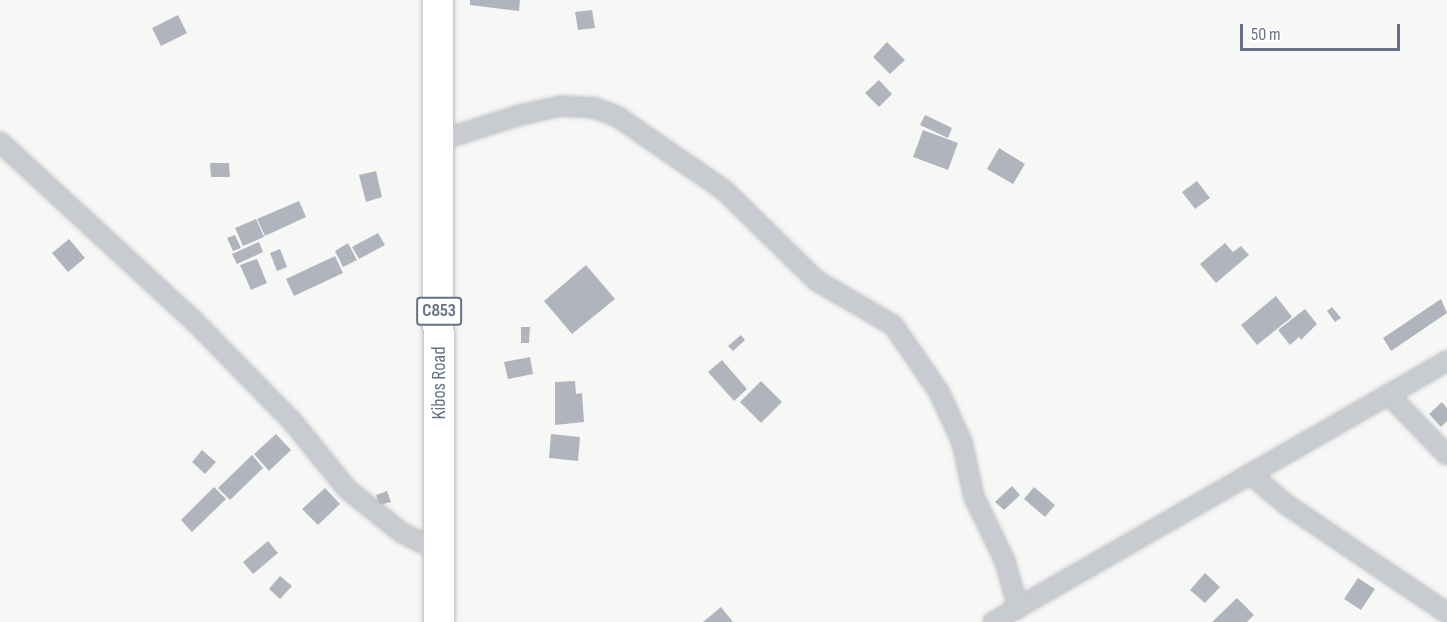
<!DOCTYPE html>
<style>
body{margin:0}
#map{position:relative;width:1447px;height:622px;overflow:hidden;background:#f7f8f5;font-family:"Sofia Sans Condensed",sans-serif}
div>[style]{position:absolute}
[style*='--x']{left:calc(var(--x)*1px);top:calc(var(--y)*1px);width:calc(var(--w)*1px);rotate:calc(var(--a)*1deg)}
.building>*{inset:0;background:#b0b5bd}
.roads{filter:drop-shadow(0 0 2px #bbbdc2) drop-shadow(0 0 2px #bbbdc2)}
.minor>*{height:18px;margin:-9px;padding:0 9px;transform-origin:9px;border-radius:9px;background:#c8cbcf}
.primary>*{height:30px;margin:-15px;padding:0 15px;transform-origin:15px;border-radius:15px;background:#fff}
span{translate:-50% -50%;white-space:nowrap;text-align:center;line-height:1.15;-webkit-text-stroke:6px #fff;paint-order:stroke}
.shield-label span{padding:2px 4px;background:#fff;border:2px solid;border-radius:4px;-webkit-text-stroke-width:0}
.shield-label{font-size:18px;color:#667187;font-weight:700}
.street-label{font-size:20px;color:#667187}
.scale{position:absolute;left:1240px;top:24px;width:160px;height:27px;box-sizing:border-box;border:3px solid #667187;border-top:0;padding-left:8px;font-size:18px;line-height:21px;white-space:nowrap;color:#667187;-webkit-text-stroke:4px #fff;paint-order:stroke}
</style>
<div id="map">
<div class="building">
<i style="clip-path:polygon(470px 0,520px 0,519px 11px,470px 5px)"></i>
<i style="clip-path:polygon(592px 10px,595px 28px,578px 30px,575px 12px)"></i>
<i style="clip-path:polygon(178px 15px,187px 33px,161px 46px,152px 28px)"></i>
<i style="clip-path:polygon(887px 42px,905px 60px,890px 74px,873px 57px)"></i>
<i style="clip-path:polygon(879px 80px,892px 94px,879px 107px,865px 93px)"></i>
<i style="clip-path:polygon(925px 115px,952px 128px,948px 138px,920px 125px)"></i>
<i style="clip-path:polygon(923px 130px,958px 143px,948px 170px,913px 157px)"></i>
<i style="clip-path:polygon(999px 148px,1025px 164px,1013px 184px,987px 169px)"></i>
<i style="clip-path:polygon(210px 163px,229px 163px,230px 177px,211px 177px)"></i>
<i style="clip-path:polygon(376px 171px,382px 197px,366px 202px,359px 175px)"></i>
<i style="clip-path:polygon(1197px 181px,1210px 198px,1195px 209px,1182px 192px)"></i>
<i style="clip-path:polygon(299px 201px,306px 217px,265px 236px,257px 219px)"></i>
<i style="clip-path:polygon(256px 219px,264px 237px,243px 246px,235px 228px)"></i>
<i style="clip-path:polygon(378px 233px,385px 245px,359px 259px,352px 247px)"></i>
<i style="clip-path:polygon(235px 235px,241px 248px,233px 251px,227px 238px)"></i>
<i style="clip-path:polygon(69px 239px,85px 258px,68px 272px,52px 253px)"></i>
<i style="clip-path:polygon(259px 242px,263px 252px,237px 264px,232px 254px)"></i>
<i style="clip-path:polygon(348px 243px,357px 260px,343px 267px,335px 251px)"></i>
<i style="clip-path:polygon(1225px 243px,1233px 252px,1241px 246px,1249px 255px,1216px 283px,1200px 264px)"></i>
<i style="clip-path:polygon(280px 249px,287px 267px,277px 271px,270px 253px)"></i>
<i style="clip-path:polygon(335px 256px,343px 273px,294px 296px,286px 279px)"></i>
<i style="clip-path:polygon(257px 259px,267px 283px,251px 290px,240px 265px)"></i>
<i style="clip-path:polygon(586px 265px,615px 299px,572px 334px,544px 301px)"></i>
<i style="clip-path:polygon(1276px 296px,1292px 317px,1257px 345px,1241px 325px)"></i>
<i style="clip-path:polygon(1441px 299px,1447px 313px,1391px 351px,1383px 338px)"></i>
<i style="clip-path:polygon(1332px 307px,1341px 318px,1335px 322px,1327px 311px)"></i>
<i style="clip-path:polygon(1305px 309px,1317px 324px,1301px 340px,1299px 337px,1290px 345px,1278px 330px)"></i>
<i style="clip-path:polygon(521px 327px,530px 327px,529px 343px,521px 343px)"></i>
<i style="clip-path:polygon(741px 335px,745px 340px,733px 351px,728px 346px)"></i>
<i style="clip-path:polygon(530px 357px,533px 374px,508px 379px,504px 362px)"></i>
<i style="clip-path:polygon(722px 360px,747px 389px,734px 401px,708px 372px)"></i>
<i style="clip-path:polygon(575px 381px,576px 394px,582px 393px,584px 422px,555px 425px,555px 382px)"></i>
<i style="clip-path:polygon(761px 381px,782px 402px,761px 423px,740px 402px)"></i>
<i style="clip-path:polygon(1442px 402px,1447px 408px,1447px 421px,1441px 427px,1429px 414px)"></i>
<i style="clip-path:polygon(276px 434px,291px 450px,269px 471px,254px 454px)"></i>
<i style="clip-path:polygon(551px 434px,580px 437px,578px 461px,549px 458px)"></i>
<i style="clip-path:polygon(202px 450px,216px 462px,205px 474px,192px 462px)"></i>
<i style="clip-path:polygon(252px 455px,263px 468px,230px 500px,218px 488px)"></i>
<i style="clip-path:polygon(1012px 486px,1020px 495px,1004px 510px,995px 502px)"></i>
<i style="clip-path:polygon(214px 487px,226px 499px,192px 532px,181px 520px)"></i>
<i style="clip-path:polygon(1034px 487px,1055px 505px,1045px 517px,1024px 499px)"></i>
<i style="clip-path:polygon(325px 488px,340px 504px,318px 525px,302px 509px)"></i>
<i style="clip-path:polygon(387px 491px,391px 502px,379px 505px,376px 495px)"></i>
<i style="clip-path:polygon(268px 541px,278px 553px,253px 574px,243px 562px)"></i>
<i style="clip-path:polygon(1205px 573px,1220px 587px,1205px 603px,1190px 590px)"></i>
<i style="clip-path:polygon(280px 576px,292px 586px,280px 599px,269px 589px)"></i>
<i style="clip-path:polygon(1358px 578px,1375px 589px,1361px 610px,1344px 599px)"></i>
<i style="clip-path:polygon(1237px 598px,1254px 615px,1247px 622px,1212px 622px)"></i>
<i style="clip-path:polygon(721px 607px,733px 622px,703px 622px)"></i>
</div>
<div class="roads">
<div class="minor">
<i style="--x:438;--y:141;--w:86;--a:-17.6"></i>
<i style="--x:520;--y:115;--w:42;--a:-12.4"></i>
<i style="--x:561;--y:106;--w:34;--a:3"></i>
<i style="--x:595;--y:108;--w:25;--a:21"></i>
<i style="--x:618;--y:117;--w:129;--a:34.6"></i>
<i style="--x:724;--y:190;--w:130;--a:44.4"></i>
<i style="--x:817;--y:281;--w:88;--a:30.1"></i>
<i style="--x:893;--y:325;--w:81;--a:55.5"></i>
<i style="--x:939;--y:392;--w:55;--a:65.3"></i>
<i style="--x:962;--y:442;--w:56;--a:77.7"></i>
<i style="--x:974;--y:497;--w:71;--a:64.2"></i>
<i style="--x:1005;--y:561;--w:49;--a:74.5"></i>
<i style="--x:0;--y:142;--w:264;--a:42.7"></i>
<i style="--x:194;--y:321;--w:140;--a:45.6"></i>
<i style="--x:292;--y:421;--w:87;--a:51"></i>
<i style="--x:347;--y:489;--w:70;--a:38.7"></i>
<i style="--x:402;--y:533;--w:41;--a:25.9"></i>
<i style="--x:1389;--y:395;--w:83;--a:46"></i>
<i style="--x:1250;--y:474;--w:48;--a:40"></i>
<i style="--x:1287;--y:505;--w:193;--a:34"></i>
<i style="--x:993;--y:622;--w:524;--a:-29.89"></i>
</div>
<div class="primary">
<i style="--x:438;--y:0;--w:622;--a:89.91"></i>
</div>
</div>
<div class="shield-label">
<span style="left:439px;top:311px">C853</span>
</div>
<div class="street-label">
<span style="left:439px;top:383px;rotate:-90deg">Kibos Road</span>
</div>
<div class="scale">50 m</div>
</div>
